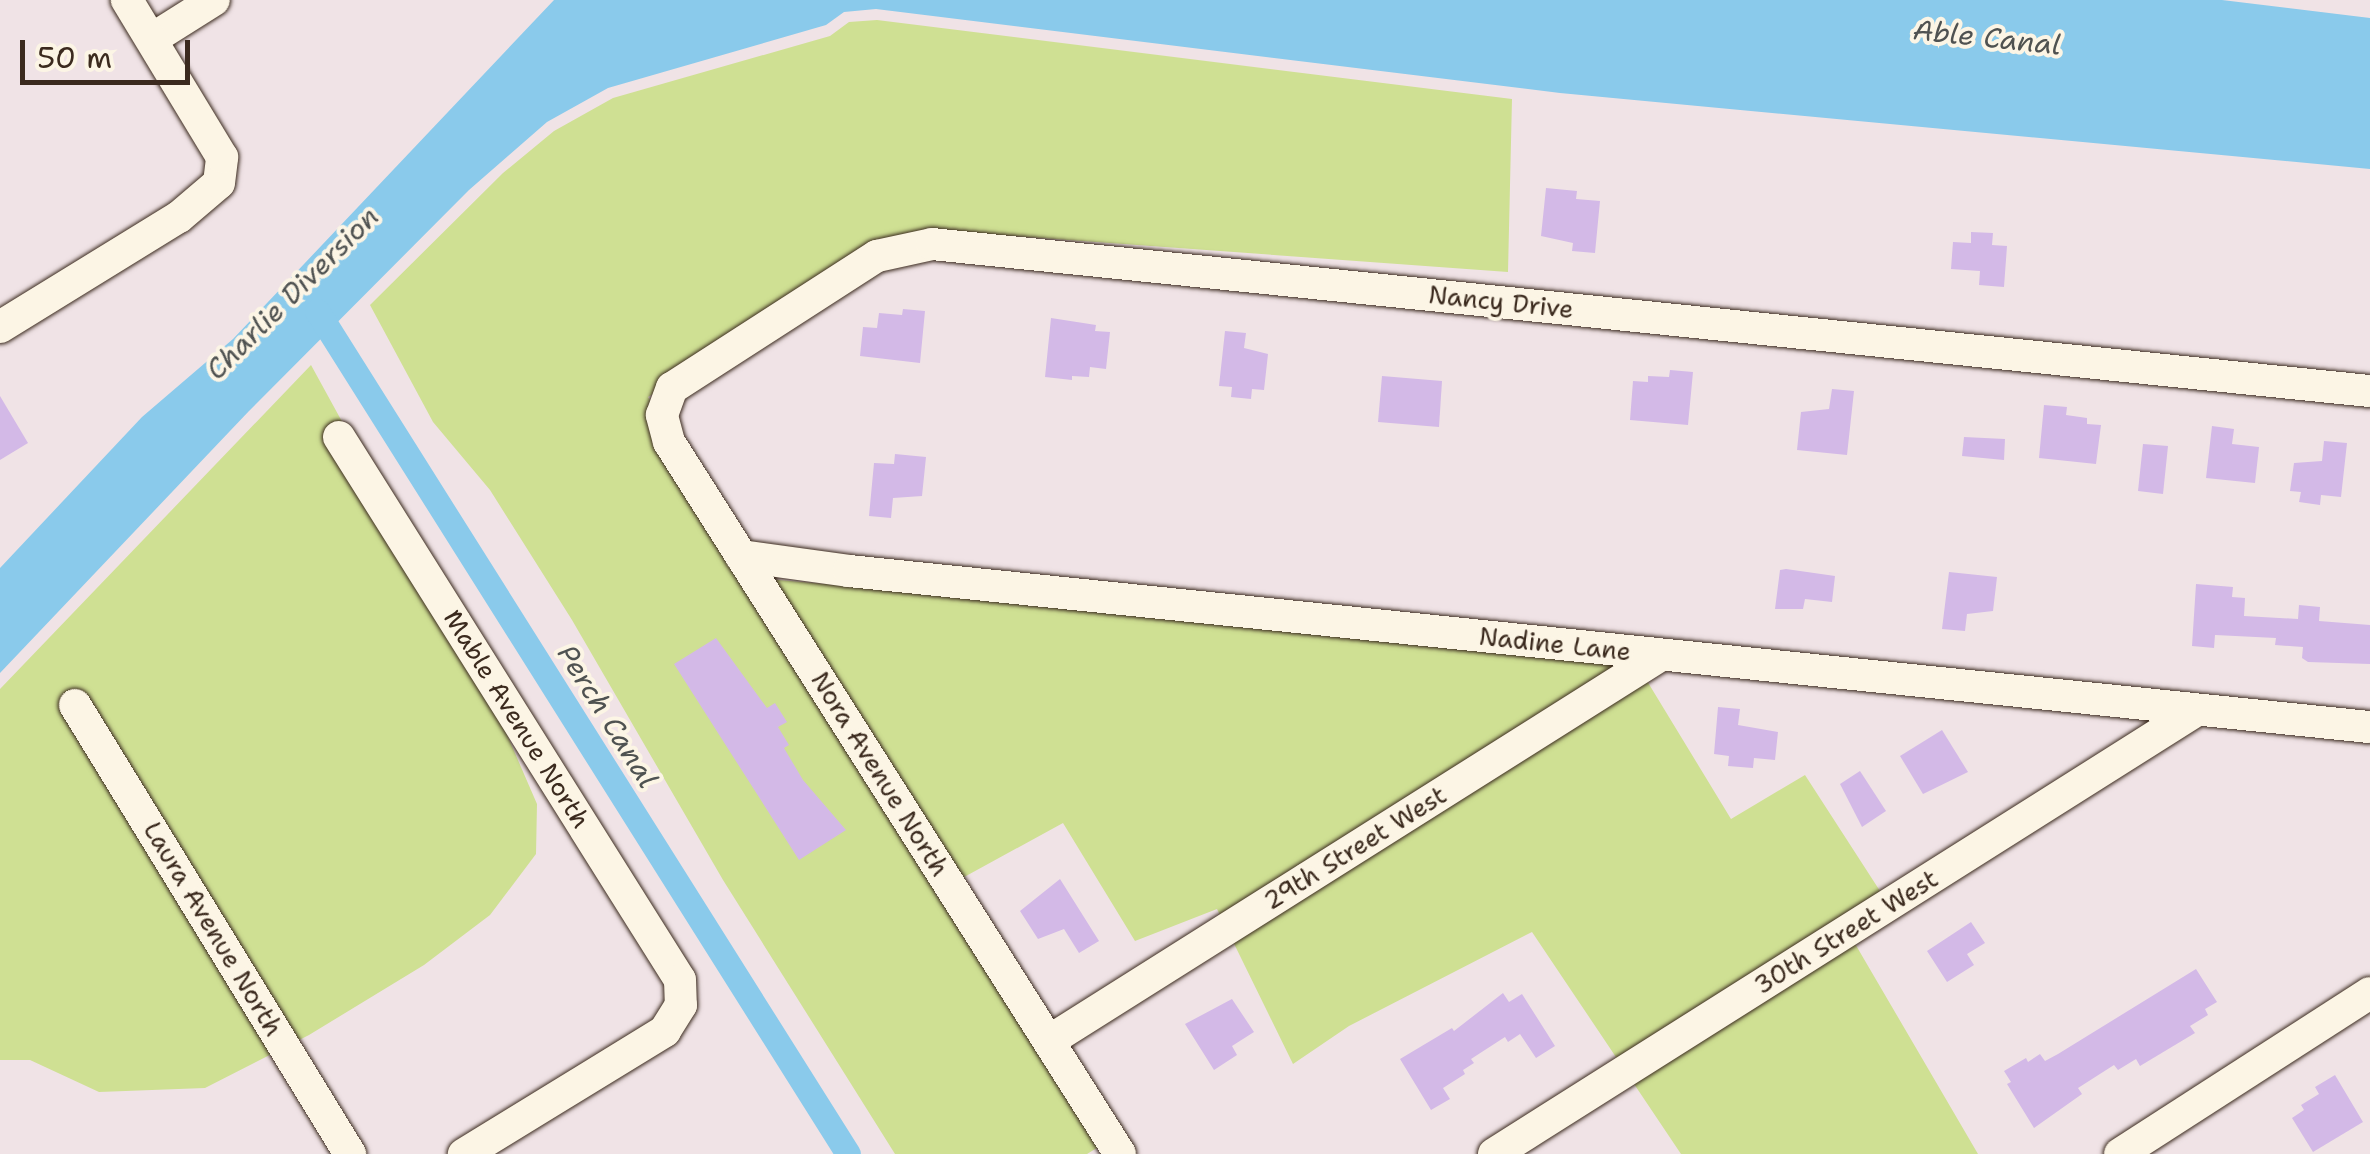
<!DOCTYPE html>
<style>
body{margin:0}
#map{position:relative;width:2370px;height:1154px;overflow:hidden;background:#f0e3e6;font-family:"Shantell Sans",sans-serif}
div>[style]{position:absolute}
[style*='--x']{left:calc(var(--x)*1px);top:calc(var(--y)*1px);width:calc(var(--w)*1px);rotate:calc(var(--a)*1deg)}
.green>*{inset:0;background:#cfe093}
.water>*{inset:0;background:#8acaeb}
.canal>*{height:25px;margin:-12.5px;padding:0 12.5px;transform-origin:12.5px;border-radius:12.5px;background:#8acaeb}
.building>*{inset:0;background:#d3b9e7}
.roads{filter:drop-shadow(0 0 2px #3b2a1e) drop-shadow(0 0 2px #3b2a1e)}
.minor>*{height:32px;margin:-16px;padding:0 16px;transform-origin:16px;border-radius:16px;background:#fcf5e5}
span{translate:-50% -50%;white-space:nowrap;text-align:center;line-height:1.15;-webkit-text-stroke:8px #fcf5e5;paint-order:stroke}
.street-label{font-size:25px;color:#3b2a1e}
.water-label{font-size:28px;color:#4f5251;font-style:italic}
.scale{position:absolute;left:20px;top:40px;width:170px;height:45px;box-sizing:border-box;border:5px solid #3b2a1e;border-top:0;padding-left:12px;font-size:30px;line-height:35px;white-space:nowrap;color:#3b2a1e;-webkit-text-stroke:8px #fcf5e5;paint-order:stroke}
</style>
<div id="map">
<div class="green">
<i style="clip-path:polygon(877px 20px,1512px 99px,1508px 272px,930px 230px,648px 397px,767px 579px,1630px 653px,1731px 819px,1805px 775px,1880px 891px,1847px 930px,1978px 1154px,1681px 1154px,1532px 932px,1349px 1026px,1293px 1064px,1217px 909px,1135px 941px,1063px 823px,935px 893px,1115px 1137px,1087px 1154px,895px 1154px,723px 880px,572px 620px,490px 490px,433px 422px,370px 305px,503px 173px,554px 131px,613px 98px,830px 36px,849px 22px)"></i>
<i style="clip-path:polygon(311px 365px,482px 677px,537px 804px,536px 854px,490px 915px,424px 965px,309px 1035px,205px 1088px,99px 1092px,30px 1060px,0 1060px,0 689px)"></i>
</div>
<div class="water">
<i style="clip-path:polygon(554px 0,2222px 0,2370px 18px,2370px 169px,1560px 93px,876px 9px,844px 12px,826px 25px,608px 88px,547px 122px,469px 190px,249px 411px,0 673px,0 568px,142px 417px,233px 339px)"></i>
</div>
<div class="canal">
<i style="--x:317;--y:311;--w:996;--a:57.79"></i>
</div>
<div class="building">
<i style="clip-path:polygon(1546px 188px,1577px 191px,1576px 199px,1600px 201px,1595px 253px,1572px 251px,1573px 243px,1541px 236px)"></i>
<i style="clip-path:polygon(1971px 232px,1993px 233px,1992px 245px,2007px 246px,2004px 287px,1979px 285px,1980px 271px,1951px 269px,1953px 242px,1971px 243px)"></i>
<i style="clip-path:polygon(903px 309px,925px 311px,920px 363px,860px 356px,863px 327px,877px 328px,879px 313px,902px 315px)"></i>
<i style="clip-path:polygon(1051px 318px,1096px 325px,1095px 331px,1110px 332px,1106px 369px,1090px 367px,1089px 377px,1072px 376px,1072px 380px,1045px 377px)"></i>
<i style="clip-path:polygon(1225px 331px,1246px 333px,1244px 348px,1268px 354px,1264px 390px,1252px 389px,1251px 399px,1231px 397px,1232px 387px,1219px 386px)"></i>
<i style="clip-path:polygon(1670px 370px,1693px 372px,1688px 425px,1630px 420px,1633px 381px,1648px 382px,1648px 376px,1669px 377px)"></i>
<i style="clip-path:polygon(1382px 376px,1442px 381px,1439px 427px,1378px 422px)"></i>
<i style="clip-path:polygon(1832px 389px,1854px 391px,1847px 455px,1797px 450px,1801px 412px,1829px 409px)"></i>
<i style="clip-path:polygon(0 396px,28px 443px,0 460px)"></i>
<i style="clip-path:polygon(2044px 405px,2067px 407px,2066px 415px,2087px 418px,2087px 424px,2101px 425px,2096px 464px,2039px 458px)"></i>
<i style="clip-path:polygon(2212px 426px,2234px 429px,2232px 444px,2259px 447px,2255px 483px,2206px 478px)"></i>
<i style="clip-path:polygon(1964px 437px,2005px 439px,2004px 460px,1962px 456px)"></i>
<i style="clip-path:polygon(2324px 441px,2347px 443px,2341px 497px,2321px 495px,2320px 505px,2299px 502px,2301px 492px,2290px 491px,2294px 463px,2322px 461px)"></i>
<i style="clip-path:polygon(2143px 444px,2168px 446px,2163px 494px,2138px 491px)"></i>
<i style="clip-path:polygon(895px 454px,926px 457px,922px 496px,893px 498px,891px 518px,869px 516px,874px 463px,894px 464px)"></i>
<i style="clip-path:polygon(1786px 569px,1835px 576px,1832px 602px,1805px 599px,1803px 609px,1775px 609px,1780px 570px)"></i>
<i style="clip-path:polygon(1949px 572px,1997px 577px,1993px 611px,1967px 614px,1965px 631px,1942px 629px)"></i>
<i style="clip-path:polygon(2196px 584px,2233px 587px,2232px 597px,2245px 598px,2244px 616px,2298px 619px,2299px 605px,2320px 607px,2319px 621px,2370px 625px,2370px 664px,2308px 662px,2302px 658px,2303px 647px,2275px 645px,2276px 638px,2215px 635px,2214px 648px,2192px 646px)"></i>
<i style="clip-path:polygon(716px 638px,767px 708px,775px 703px,787px 722px,778px 727px,789px 745px,784px 748px,803px 780px,846px 830px,799px 860px,674px 664px)"></i>
<i style="clip-path:polygon(1718px 707px,1740px 709px,1738px 725px,1778px 732px,1775px 760px,1754px 758px,1753px 768px,1728px 766px,1729px 756px,1714px 754px)"></i>
<i style="clip-path:polygon(1942px 730px,1968px 772px,1923px 794px,1900px 756px)"></i>
<i style="clip-path:polygon(1860px 771px,1886px 811px,1862px 827px,1840px 784px)"></i>
<i style="clip-path:polygon(1060px 879px,1099px 941px,1079px 953px,1064px 929px,1038px 939px,1020px 911px)"></i>
<i style="clip-path:polygon(1971px 922px,1985px 943px,1967px 954px,1974px 965px,1947px 982px,1927px 951px)"></i>
<i style="clip-path:polygon(2196px 969px,2217px 1002px,2205px 1009px,2208px 1015px,2190px 1026px,2195px 1033px,2140px 1066px,2136px 1059px,2118px 1070px,2114px 1065px,2078px 1088px,2082px 1094px,2034px 1128px,2007px 1084px,2011px 1082px,2004px 1071px,2026px 1058px,2028px 1062px,2040px 1054px,2045px 1061px,2058px 1054px)"></i>
<i style="clip-path:polygon(1503px 993px,1509px 1002px,1522px 994px,1555px 1046px,1536px 1058px,1520px 1034px,1508px 1042px,1505px 1037px,1471px 1059px,1474px 1063px,1463px 1070px,1465px 1074px,1443px 1088px,1450px 1099px,1431px 1110px,1400px 1059px,1452px 1028px,1454px 1031px)"></i>
<i style="clip-path:polygon(1232px 999px,1254px 1032px,1232px 1046px,1237px 1055px,1214px 1070px,1185px 1024px)"></i>
<i style="clip-path:polygon(2335px 1075px,2363px 1122px,2313px 1152px,2292px 1118px,2304px 1110px,2301px 1105px,2319px 1094px,2315px 1087px)"></i>
</div>
<div class="roads">
<div class="minor">
<i style="--x:152;--y:39;--w:73;--a:-32.2"></i>
<i style="--x:0;--y:327;--w:210;--a:-31.6"></i>
<i style="--x:179;--y:217;--w:52;--a:-40.4"></i>
<i style="--x:219;--y:183;--w:26;--a:-83"></i>
<i style="--x:222;--y:157;--w:184;--a:-121.2"></i>
<i style="--x:339;--y:437;--w:641;--a:57.87"></i>
<i style="--x:680;--y:980;--w:25;--a:88"></i>
<i style="--x:681;--y:1005;--w:31;--a:122"></i>
<i style="--x:665;--y:1031;--w:236;--a:148.5"></i>
<i style="--x:741;--y:556;--w:109;--a:7.9"></i>
<i style="--x:849;--y:571;--w:1529;--a:5.86"></i>
<i style="--x:75;--y:705;--w:527;--a:58.51"></i>
<i style="--x:1049;--y:1041;--w:724;--a:-32.24"></i>
<i style="--x:1120;--y:1154;--w:843;--a:-122.35"></i>
<i style="--x:669;--y:442;--w:28;--a:-105"></i>
<i style="--x:662;--y:415;--w:29;--a:-70"></i>
<i style="--x:672;--y:388;--w:244;--a:-32.8"></i>
<i style="--x:877;--y:256;--w:56;--a:-12.3"></i>
<i style="--x:932;--y:244;--w:1445;--a:5.84"></i>
<i style="--x:1494;--y:1154;--w:831;--a:-32.28"></i>
<i style="--x:2120;--y:1154;--w:297;--a:-32.8"></i>
</div>
</div>
<div class="street-label">
<span style="left:1501px;top:302px;rotate:6deg">Nancy Drive</span>
<span style="left:1555px;top:644px;rotate:6deg">Nadine Lane</span>
<span style="left:517px;top:719px;rotate:58deg">Mable Avenue North</span>
<span style="left:880px;top:774px;rotate:58deg">Nora Avenue North</span>
<span style="left:1355px;top:848px;rotate:-32deg">29th Street West</span>
<span style="left:213px;top:929px;rotate:59deg">Laura Avenue North</span>
<span style="left:1846px;top:932px;rotate:-32deg">30th Street West</span>
</div>
<div class="water-label">
<span style="left:1987px;top:37px;rotate:6deg">Able Canal</span>
<span style="left:292px;top:293px;rotate:-45deg">Charlie Diversion</span>
<span style="left:608px;top:716px;rotate:58deg">Perch Canal</span>
</div>
<div class="scale">50 m</div>
</div>
